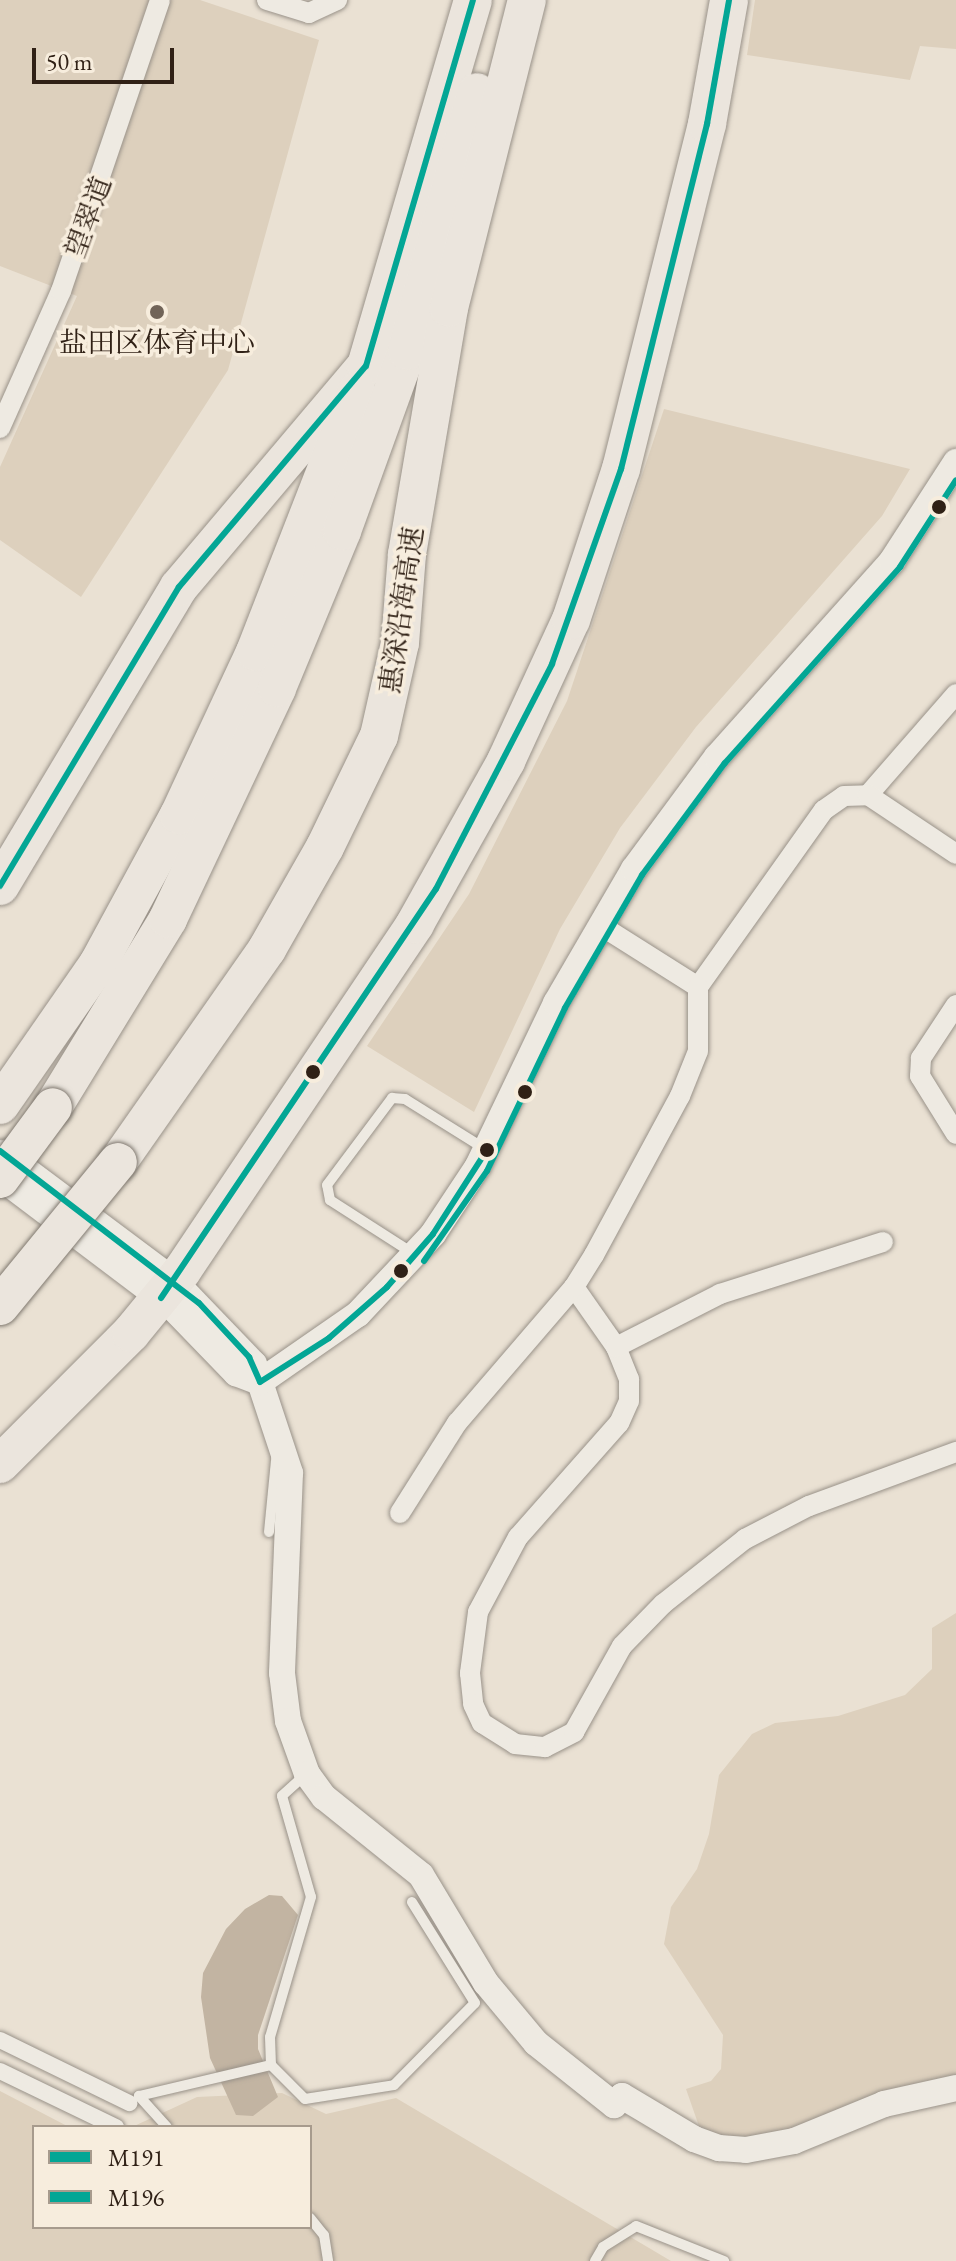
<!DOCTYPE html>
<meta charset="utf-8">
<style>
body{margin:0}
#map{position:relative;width:956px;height:2261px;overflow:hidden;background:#eae1d3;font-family:"EB Garamond","Noto Serif SC",serif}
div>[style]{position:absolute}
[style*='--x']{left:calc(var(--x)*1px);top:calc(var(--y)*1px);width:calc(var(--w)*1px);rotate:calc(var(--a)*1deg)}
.green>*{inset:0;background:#ddd0bd}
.water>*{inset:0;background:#c2b4a2}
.roads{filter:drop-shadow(0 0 2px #999289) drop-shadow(0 0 2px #999289)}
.service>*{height:10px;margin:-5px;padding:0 5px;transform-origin:5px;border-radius:5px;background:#eeeae2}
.pedestrian>*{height:16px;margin:-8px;padding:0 8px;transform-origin:8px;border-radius:8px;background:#eeeae2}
.minor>*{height:20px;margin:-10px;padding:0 10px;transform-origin:10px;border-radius:10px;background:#eeeae2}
.tertiary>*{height:26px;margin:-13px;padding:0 13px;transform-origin:13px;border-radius:13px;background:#eeeae2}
.motorway>*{height:38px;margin:-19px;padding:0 19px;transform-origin:19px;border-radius:19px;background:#ebe5dd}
.bridges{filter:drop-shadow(0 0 2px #7f786f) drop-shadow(0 0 2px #7f786f)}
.motorway-bridge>*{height:38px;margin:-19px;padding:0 19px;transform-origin:19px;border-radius:19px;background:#ebe5dd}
.bus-1>*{height:6px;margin:-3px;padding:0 3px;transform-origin:3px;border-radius:3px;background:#03a695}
.bus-2>*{height:6px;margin:-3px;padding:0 3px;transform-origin:3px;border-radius:3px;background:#03a695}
.dots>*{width:22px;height:22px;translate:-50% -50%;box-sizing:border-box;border:4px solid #f7eddd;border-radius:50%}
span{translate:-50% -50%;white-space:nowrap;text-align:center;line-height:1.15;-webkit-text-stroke:7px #f7eddd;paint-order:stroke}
.street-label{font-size:28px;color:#302116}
.poi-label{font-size:28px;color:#302116}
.legend{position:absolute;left:32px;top:2125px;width:280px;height:104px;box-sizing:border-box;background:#f7eddd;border:2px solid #a79b8d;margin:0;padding:10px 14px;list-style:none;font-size:24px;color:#302116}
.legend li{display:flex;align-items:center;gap:16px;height:40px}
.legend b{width:40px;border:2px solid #a79b8d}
.scale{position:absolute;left:32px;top:48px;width:142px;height:36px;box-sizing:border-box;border:4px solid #302116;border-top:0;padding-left:10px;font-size:24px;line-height:28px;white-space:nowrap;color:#302116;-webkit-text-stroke:6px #f7eddd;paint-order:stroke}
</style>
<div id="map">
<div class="green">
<i style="clip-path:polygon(0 0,200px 0,319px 40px,228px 370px,81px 597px,0 540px,0 467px,77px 296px,0 266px)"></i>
<i style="clip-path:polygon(755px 0,956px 0,956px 49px,920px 46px,910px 80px,747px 55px)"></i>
<i style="clip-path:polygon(664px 409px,910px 469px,882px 516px,696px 727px,620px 828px,560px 929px,474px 1112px,367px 1046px,469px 894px,567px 701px)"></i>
<i style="clip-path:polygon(956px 1613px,956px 2079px,782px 2132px,739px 2138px,701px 2132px,686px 2089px,711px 2081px,721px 2069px,723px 2035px,664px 1944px,671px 1907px,697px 1869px,709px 1834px,719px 1775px,752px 1734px,775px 1723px,838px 1716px,905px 1695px,932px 1669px,932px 1628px)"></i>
<i style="clip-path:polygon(0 2091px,69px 2127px,34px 2127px,34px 2227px,310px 2227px,310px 2127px,132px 2127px,197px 2097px,282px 2093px,326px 2114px,396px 2098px,671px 2261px,0 2261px)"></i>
</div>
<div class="water">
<i style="clip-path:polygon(269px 1895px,282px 1896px,298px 1915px,258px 2035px,258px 2049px,278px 2097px,253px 2116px,236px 2115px,210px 2058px,201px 1997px,203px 1973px,226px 1929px,245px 1909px)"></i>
</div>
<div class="roads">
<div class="service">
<i style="--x:414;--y:1254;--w:100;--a:-147.3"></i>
<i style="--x:330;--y:1200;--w:15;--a:-101"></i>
<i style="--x:327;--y:1185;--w:109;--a:-53.2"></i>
<i style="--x:392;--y:1098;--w:13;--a:4"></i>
<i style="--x:405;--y:1099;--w:94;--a:32"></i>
<i style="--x:269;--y:1532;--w:81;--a:-84.4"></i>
<i style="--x:305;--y:1775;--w:31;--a:138"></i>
<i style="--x:282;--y:1796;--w:105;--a:74"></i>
<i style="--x:311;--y:1897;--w:146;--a:106.3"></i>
<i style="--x:270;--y:2037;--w:28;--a:88"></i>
<i style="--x:271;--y:2065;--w:48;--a:45"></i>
<i style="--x:305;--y:2099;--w:90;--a:-8.9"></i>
<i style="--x:394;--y:2085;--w:115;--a:-45.4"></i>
<i style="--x:475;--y:2003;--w:119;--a:-122"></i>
<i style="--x:167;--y:2127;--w:42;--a:-132.1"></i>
<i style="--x:139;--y:2096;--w:136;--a:-13.2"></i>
<i style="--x:310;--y:2218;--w:22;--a:51"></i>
<i style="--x:324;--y:2235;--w:26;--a:81"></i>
<i style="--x:595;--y:2261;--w:16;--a:-60"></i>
<i style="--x:603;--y:2247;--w:39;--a:-32"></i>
<i style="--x:636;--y:2226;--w:95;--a:21.7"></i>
</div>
<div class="pedestrian">
<i style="--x:0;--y:2040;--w:144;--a:26"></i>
<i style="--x:0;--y:2071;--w:129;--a:25.8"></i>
</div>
<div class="minor">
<i style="--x:267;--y:0;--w:44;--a:17.2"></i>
<i style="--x:309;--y:13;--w:31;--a:-25"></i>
<i style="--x:0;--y:428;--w:150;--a:-66"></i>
<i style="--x:61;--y:291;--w:307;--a:-71.2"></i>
<i style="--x:868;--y:795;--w:134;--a:-48.9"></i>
<i style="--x:600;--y:925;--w:116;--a:32.3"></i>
<i style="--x:698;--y:987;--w:217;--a:-54.6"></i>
<i style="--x:824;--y:810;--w:24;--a:-35"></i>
<i style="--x:844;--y:796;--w:24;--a:-2"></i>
<i style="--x:868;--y:795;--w:106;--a:33.8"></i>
<i style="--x:956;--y:1005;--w:64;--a:123.4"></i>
<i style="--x:921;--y:1058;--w:18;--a:93"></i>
<i style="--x:920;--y:1076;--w:68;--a:58.2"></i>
<i style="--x:574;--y:1287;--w:73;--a:55"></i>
<i style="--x:616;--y:1347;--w:35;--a:68"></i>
<i style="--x:629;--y:1379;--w:22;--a:90"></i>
<i style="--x:629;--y:1401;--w:24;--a:114"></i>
<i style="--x:619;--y:1423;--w:152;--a:131.5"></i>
<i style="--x:518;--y:1537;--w:85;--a:118.1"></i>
<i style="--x:478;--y:1612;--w:62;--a:97.5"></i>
<i style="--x:470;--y:1673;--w:31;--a:84"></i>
<i style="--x:473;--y:1704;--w:21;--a:65"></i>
<i style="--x:482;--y:1723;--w:39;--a:32"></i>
<i style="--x:515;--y:1744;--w:30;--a:6"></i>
<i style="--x:545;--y:1747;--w:33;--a:-27"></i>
<i style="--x:574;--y:1732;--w:98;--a:-60.8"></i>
<i style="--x:622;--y:1646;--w:59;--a:-45.7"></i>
<i style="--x:663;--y:1604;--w:105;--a:-38.4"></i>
<i style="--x:745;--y:1539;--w:72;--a:-27.3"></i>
<i style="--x:809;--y:1506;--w:157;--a:-20.2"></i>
<i style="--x:616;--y:1347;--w:117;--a:-27"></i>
<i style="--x:720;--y:1294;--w:171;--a:-17.7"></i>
<i style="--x:400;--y:1513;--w:107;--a:-57.7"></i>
<i style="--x:457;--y:1423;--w:179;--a:-49.3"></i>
<i style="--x:574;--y:1287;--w:38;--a:-58"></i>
<i style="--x:594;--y:1255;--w:181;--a:-61.6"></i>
<i style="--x:680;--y:1096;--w:48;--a:-68.2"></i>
<i style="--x:698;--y:1051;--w:64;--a:-90"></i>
</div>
<div class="tertiary">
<i style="--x:3;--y:1153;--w:214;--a:36.8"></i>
<i style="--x:174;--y:1281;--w:115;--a:46.1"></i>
<i style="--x:254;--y:1364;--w:115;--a:71.7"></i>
<i style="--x:290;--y:1473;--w:200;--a:92.3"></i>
<i style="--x:282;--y:1673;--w:48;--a:82.9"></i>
<i style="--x:288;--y:1721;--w:56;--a:70.3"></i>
<i style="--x:307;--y:1774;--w:29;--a:54"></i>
<i style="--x:324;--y:1797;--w:124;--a:38.8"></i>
<i style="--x:421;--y:1875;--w:126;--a:59"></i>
<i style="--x:486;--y:1983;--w:78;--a:50.2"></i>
<i style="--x:536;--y:2043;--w:100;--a:38.5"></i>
<i style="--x:614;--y:2105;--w:12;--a:-48"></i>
<i style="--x:622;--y:2096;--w:84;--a:30.8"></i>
<i style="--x:694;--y:2139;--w:27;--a:20"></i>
<i style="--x:719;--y:2148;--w:27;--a:4"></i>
<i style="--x:746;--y:2150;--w:49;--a:-10.6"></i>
<i style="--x:794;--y:2141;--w:97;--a:-22.3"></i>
<i style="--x:884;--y:2104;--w:74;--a:-12.5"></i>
<i style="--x:0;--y:1177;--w:217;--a:37.1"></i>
<i style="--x:173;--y:1308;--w:91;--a:45.9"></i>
<i style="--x:236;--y:1373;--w:26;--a:21"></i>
<i style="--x:260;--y:1382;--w:119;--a:-34.8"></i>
<i style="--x:358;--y:1314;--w:110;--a:-46.8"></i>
<i style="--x:433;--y:1234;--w:82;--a:-56.5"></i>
<i style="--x:478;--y:1166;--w:181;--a:-64.4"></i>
<i style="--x:556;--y:1003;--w:155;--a:-59.8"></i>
<i style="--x:634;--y:869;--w:139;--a:-53.5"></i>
<i style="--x:717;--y:757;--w:263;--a:-48.2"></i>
<i style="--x:892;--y:561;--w:118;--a:-57.1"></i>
</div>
<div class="motorway">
<i style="--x:0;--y:886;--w:348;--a:-59.1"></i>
<i style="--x:179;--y:587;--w:289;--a:-49.8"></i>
<i style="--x:366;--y:366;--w:381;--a:-73.7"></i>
<i style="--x:0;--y:1105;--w:172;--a:-55.2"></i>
<i style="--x:98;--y:964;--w:170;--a:-61.5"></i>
<i style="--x:179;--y:815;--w:180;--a:-65"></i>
<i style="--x:255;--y:652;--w:280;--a:-68.7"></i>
<i style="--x:53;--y:1107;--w:220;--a:-58.5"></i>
<i style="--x:168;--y:919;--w:255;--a:-64.7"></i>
<i style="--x:277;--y:688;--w:170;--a:-67.5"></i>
<i style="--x:342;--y:531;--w:191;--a:-70.1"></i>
<i style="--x:407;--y:351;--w:268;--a:-74.9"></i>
<i style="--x:118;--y:1162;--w:260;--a:-55"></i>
<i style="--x:267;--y:949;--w:117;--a:-60.4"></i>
<i style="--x:325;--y:847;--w:123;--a:-64.1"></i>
<i style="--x:379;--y:736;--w:95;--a:-77.3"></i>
<i style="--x:400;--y:643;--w:89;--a:-85.5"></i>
<i style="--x:407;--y:554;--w:250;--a:-80.3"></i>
<i style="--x:449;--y:308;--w:318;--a:-75.8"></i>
<i style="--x:0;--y:1464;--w:185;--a:-45"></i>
<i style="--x:131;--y:1333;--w:80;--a:-50.6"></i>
<i style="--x:182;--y:1271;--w:418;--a:-56.1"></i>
<i style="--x:415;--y:924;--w:187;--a:-60.8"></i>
<i style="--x:506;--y:761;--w:155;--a:-65.3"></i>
<i style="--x:571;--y:620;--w:159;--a:-71.7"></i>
<i style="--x:621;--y:469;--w:356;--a:-76"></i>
<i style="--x:707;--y:124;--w:126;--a:-79.9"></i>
</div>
</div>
<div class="bridges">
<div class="motorway-bridge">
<i style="--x:0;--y:1179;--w:89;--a:-53.6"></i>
<i style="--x:0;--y:1306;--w:186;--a:-50.7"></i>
</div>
</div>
<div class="bus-1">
<i style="--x:0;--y:886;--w:348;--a:-59.1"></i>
<i style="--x:179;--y:587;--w:289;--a:-49.8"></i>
<i style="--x:366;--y:366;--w:381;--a:-73.7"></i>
<i style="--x:0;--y:1151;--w:250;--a:37.4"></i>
<i style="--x:199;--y:1303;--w:74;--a:47.2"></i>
<i style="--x:249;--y:1357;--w:27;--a:66"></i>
<i style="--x:161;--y:1298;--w:493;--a:-56.1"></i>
<i style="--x:436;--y:889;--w:253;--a:-62.7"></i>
<i style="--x:552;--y:664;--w:207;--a:-70.5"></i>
<i style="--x:621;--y:469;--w:356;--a:-76"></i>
<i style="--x:707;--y:124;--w:126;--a:-79.9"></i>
<i style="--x:260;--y:1382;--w:82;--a:-32.5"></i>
<i style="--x:329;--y:1338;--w:77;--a:-41.3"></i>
<i style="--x:387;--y:1287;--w:70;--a:-49"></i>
<i style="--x:433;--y:1234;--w:100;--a:-57.3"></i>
</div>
<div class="bus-2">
<i style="--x:424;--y:1261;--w:110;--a:-55"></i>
<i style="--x:487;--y:1171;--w:181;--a:-64.4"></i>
<i style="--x:565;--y:1008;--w:154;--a:-59.9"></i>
<i style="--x:642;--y:875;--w:139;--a:-53.5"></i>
<i style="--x:725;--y:763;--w:263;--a:-48.2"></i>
<i style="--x:900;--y:567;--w:103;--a:-57.2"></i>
</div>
<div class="dots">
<i style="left:157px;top:312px;background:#716458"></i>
<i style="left:939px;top:507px;background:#302116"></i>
<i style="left:313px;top:1072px;background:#302116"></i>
<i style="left:525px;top:1092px;background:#302116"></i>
<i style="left:487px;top:1150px;background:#302116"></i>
<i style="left:401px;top:1271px;background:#302116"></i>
</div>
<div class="street-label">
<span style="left:88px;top:217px;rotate:-70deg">望翠道</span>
<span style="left:401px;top:610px;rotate:-82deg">惠深沿海高速</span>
</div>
<div class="poi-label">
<span style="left:157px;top:342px">盐田区体育中心</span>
</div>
<ul class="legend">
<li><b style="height:10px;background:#03a695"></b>M191</li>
<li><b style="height:10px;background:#03a695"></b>M196</li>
</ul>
<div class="scale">50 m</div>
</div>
